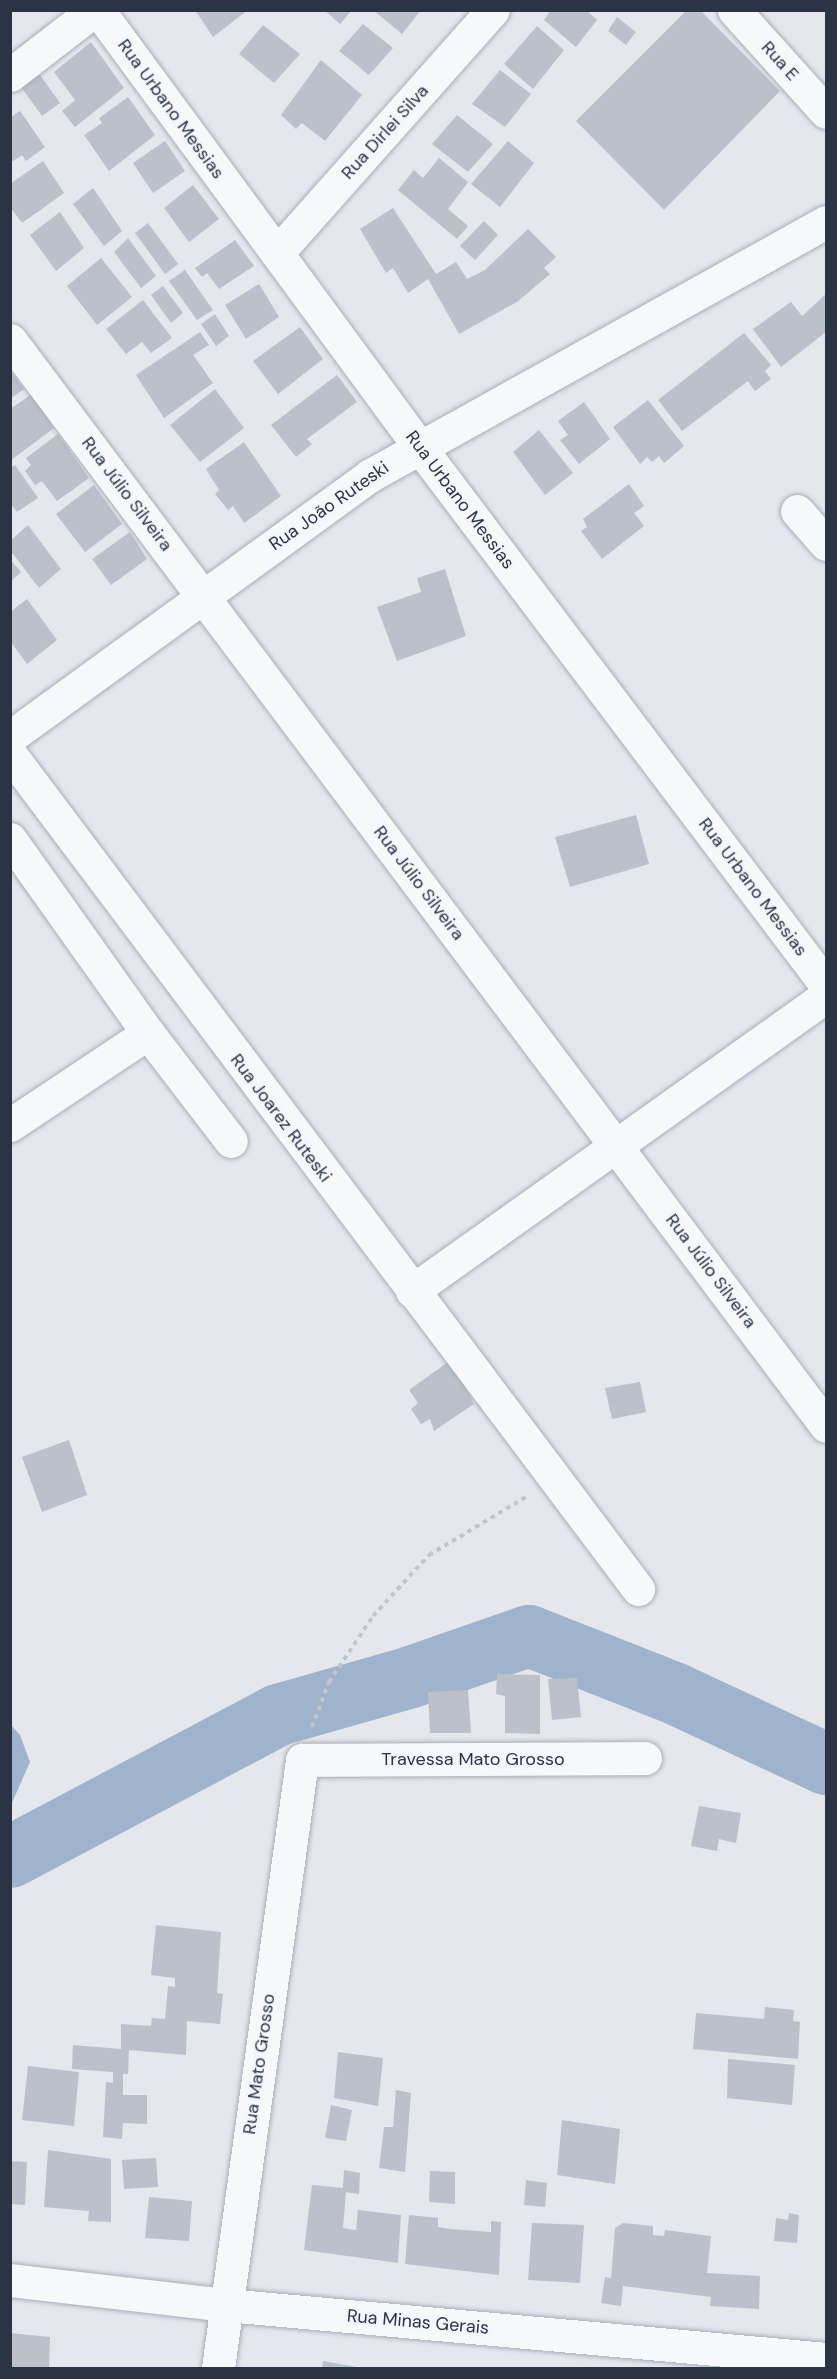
<!DOCTYPE html>
<meta charset="utf-8">
<style>
body{margin:0}
#map{position:relative;width:837px;height:2379px;overflow:hidden;background:#e4e7ec;font-family:"DM Sans",sans-serif}
div>[style]{position:absolute}
[style*='--x']{left:calc(var(--x)*1px);top:calc(var(--y)*1px);width:calc(var(--w)*1px);rotate:calc(var(--a)*1deg)}
.water>*{inset:0;background:#9fb4cc}
.river>*{height:62px;margin:-31px;padding:0 31px;transform-origin:31px;border-radius:31px;background:#9fb4cc}
.building>*{inset:0;background:#bbc0ca}
.path>*{height:4px;margin-top:-2px;transform-origin:0;background:repeating-linear-gradient(90deg,#c2c5cb 0 4.5px,transparent 0 9px)}
.roads{filter:drop-shadow(0 0 2px #a9aeb7) drop-shadow(0 0 2px #a9aeb7)}
.minor>*{height:33px;margin:-16.5px;padding:0 16.5px;transform-origin:16.5px;border-radius:16.5px;background:#f7f8fa}
span{translate:-50% -50%;white-space:nowrap;text-align:center;line-height:1.15;-webkit-text-stroke:6px #f4f6f9;paint-order:stroke}
.street-label{font-size:18px;color:#2b3445}
.frame{position:absolute;inset:0;border:12px solid #2b3445;pointer-events:none}
</style>
<div id="map">
<div class="water">
<i style="clip-path:polygon(11px 1725px,20px 1735px,30px 1762px,11px 1805px)"></i>
</div>
<div class="river">
<i style="--x:10;--y:1857;--w:303;--a:-27.9"></i>
<i style="--x:278;--y:1715;--w:138;--a:-15.9"></i>
<i style="--x:411;--y:1677;--w:125;--a:-19.2"></i>
<i style="--x:529;--y:1636;--w:158;--a:21.5"></i>
<i style="--x:676;--y:1694;--w:166;--a:25"></i>
</div>
<div class="building">
<i style="clip-path:polygon(195px 10px,248px 10px,213px 37px)"></i>
<i style="clip-path:polygon(324px 10px,352px 10px,340px 24px)"></i>
<i style="clip-path:polygon(373px 10px,421px 10px,402px 34px)"></i>
<i style="clip-path:polygon(551px 10px,586px 10px,597px 20px,576px 47px,544px 20px)"></i>
<i style="clip-path:polygon(687px 10px,700px 10px,780px 91px,664px 210px,576px 121px)"></i>
<i style="clip-path:polygon(617px 17px,636px 32px,626px 45px,608px 31px)"></i>
<i style="clip-path:polygon(363px 24px,393px 48px,369px 75px,339px 51px)"></i>
<i style="clip-path:polygon(263px 25px,300px 54px,274px 83px,239px 54px)"></i>
<i style="clip-path:polygon(537px 26px,564px 50px,533px 89px,504px 64px)"></i>
<i style="clip-path:polygon(91px 42px,124px 88px,75px 127px,62px 111px,75px 100px,54px 72px)"></i>
<i style="clip-path:polygon(321px 60px,362px 95px,325px 141px,302px 123px,296px 129px,281px 115px)"></i>
<i style="clip-path:polygon(500px 70px,531px 94px,505px 127px,472px 104px)"></i>
<i style="clip-path:polygon(38px 72px,60px 103px,42px 116px,19px 84px)"></i>
<i style="clip-path:polygon(128px 97px,155px 135px,109px 171px,84px 135px,102px 123px,99px 118px)"></i>
<i style="clip-path:polygon(20px 111px,45px 147px,26px 161px,22px 155px,10px 163px,10px 118px)"></i>
<i style="clip-path:polygon(457px 115px,493px 144px,468px 172px,432px 144px)"></i>
<i style="clip-path:polygon(165px 141px,185px 171px,153px 193px,133px 163px)"></i>
<i style="clip-path:polygon(508px 141px,534px 163px,500px 207px,471px 184px)"></i>
<i style="clip-path:polygon(439px 158px,468px 182px,448px 209px,468px 226px,457px 239px,398px 190px,414px 170px,423px 178px)"></i>
<i style="clip-path:polygon(43px 161px,64px 193px,22px 223px,10px 207px,10px 184px)"></i>
<i style="clip-path:polygon(193px 185px,219px 219px,189px 242px,164px 208px)"></i>
<i style="clip-path:polygon(93px 188px,122px 231px,104px 246px,73px 204px)"></i>
<i style="clip-path:polygon(393px 208px,436px 274px,456px 262px,467px 279px,485px 270px,528px 229px,556px 257px,544px 268px,550px 274px,517px 302px,459px 334px,428px 279px,408px 293px,393px 268px,386px 273px,360px 229px)"></i>
<i style="clip-path:polygon(60px 212px,84px 248px,56px 271px,30px 235px)"></i>
<i style="clip-path:polygon(484px 221px,498px 235px,475px 260px,460px 246px)"></i>
<i style="clip-path:polygon(148px 223px,178px 264px,165px 274px,135px 233px)"></i>
<i style="clip-path:polygon(128px 238px,156px 276px,141px 288px,114px 252px)"></i>
<i style="clip-path:polygon(235px 240px,254px 266px,219px 289px,207px 273px,202px 277px,195px 268px)"></i>
<i style="clip-path:polygon(101px 258px,132px 297px,97px 325px,67px 286px)"></i>
<i style="clip-path:polygon(185px 270px,213px 310px,197px 320px,169px 281px)"></i>
<i style="clip-path:polygon(259px 284px,279px 317px,246px 339px,225px 305px)"></i>
<i style="clip-path:polygon(163px 286px,183px 313px,171px 323px,151px 295px)"></i>
<i style="clip-path:polygon(826px 294px,826px 332px,781px 367px,753px 329px,791px 302px,802px 316px)"></i>
<i style="clip-path:polygon(143px 300px,172px 338px,151px 353px,142px 342px,126px 354px,106px 329px)"></i>
<i style="clip-path:polygon(215px 314px,229px 336px,216px 346px,201px 324px)"></i>
<i style="clip-path:polygon(300px 327px,323px 359px,278px 394px,253px 361px)"></i>
<i style="clip-path:polygon(200px 332px,209px 345px,193px 355px,213px 383px,164px 418px,136px 375px)"></i>
<i style="clip-path:polygon(744px 333px,771px 365px,765px 371px,771px 379px,755px 391px,748px 381px,682px 431px,658px 400px)"></i>
<i style="clip-path:polygon(10px 371px,24px 389px,10px 399px)"></i>
<i style="clip-path:polygon(337px 375px,357px 402px,307px 439px,312px 444px,296px 457px,271px 425px)"></i>
<i style="clip-path:polygon(215px 389px,244px 428px,200px 462px,170px 425px)"></i>
<i style="clip-path:polygon(32px 394px,54px 428px,10px 461px,10px 409px)"></i>
<i style="clip-path:polygon(648px 400px,684px 446px,664px 463px,659px 456px,652px 462px,647px 457px,640px 464px,613px 427px)"></i>
<i style="clip-path:polygon(584px 402px,610px 439px,579px 464px,560px 440px,568px 435px,558px 421px)"></i>
<i style="clip-path:polygon(539px 430px,573px 473px,545px 495px,513px 452px)"></i>
<i style="clip-path:polygon(58px 434px,89px 478px,57px 501px,42px 481px,35px 485px,25px 471px,31px 465px,26px 458px)"></i>
<i style="clip-path:polygon(244px 442px,281px 496px,244px 523px,233px 506px,228px 510px,215px 494px,219px 490px,206px 469px)"></i>
<i style="clip-path:polygon(15px 465px,38px 498px,17px 512px,10px 503px,10px 468px)"></i>
<i style="clip-path:polygon(629px 484px,644px 506px,634px 513px,644px 526px,602px 559px,581px 531px,587px 527px,583px 519px)"></i>
<i style="clip-path:polygon(94px 485px,122px 524px,85px 552px,56px 514px)"></i>
<i style="clip-path:polygon(28px 525px,61px 569px,39px 588px,10px 550px,10px 541px)"></i>
<i style="clip-path:polygon(130px 532px,147px 559px,111px 585px,92px 559px)"></i>
<i style="clip-path:polygon(10px 559px,21px 572px,10px 582px)"></i>
<i style="clip-path:polygon(445px 569px,466px 636px,397px 661px,377px 607px,421px 592px,417px 578px)"></i>
<i style="clip-path:polygon(27px 599px,57px 640px,27px 664px,10px 641px,10px 612px)"></i>
<i style="clip-path:polygon(636px 815px,649px 864px,570px 887px,555px 837px)"></i>
<i style="clip-path:polygon(451px 1360px,474px 1404px,434px 1431px,430px 1419px,421px 1424px,411px 1409px,418px 1403px,409px 1390px)"></i>
<i style="clip-path:polygon(640px 1382px,646px 1412px,612px 1419px,605px 1388px)"></i>
<i style="clip-path:polygon(69px 1440px,87px 1495px,42px 1512px,22px 1457px)"></i>
<i style="clip-path:polygon(497px 1674px,540px 1675px,540px 1734px,505px 1733px,505px 1696px,496px 1694px)"></i>
<i style="clip-path:polygon(577px 1678px,581px 1717px,552px 1720px,548px 1679px)"></i>
<i style="clip-path:polygon(468px 1690px,471px 1733px,430px 1733px,428px 1692px)"></i>
<i style="clip-path:polygon(699px 1806px,741px 1813px,736px 1843px,719px 1839px,717px 1851px,691px 1846px)"></i>
<i style="clip-path:polygon(156px 1925px,221px 1932px,217px 1993px,223px 1994px,220px 2024px,187px 2021px,186px 2055px,129px 2050px,128px 2074px,123px 2074px,123px 2095px,147px 2095px,147px 2124px,123px 2123px,122px 2139px,103px 2137px,106px 2082px,113px 2083px,113px 2072px,72px 2069px,73px 2045px,121px 2049px,121px 2024px,151px 2026px,152px 2018px,165px 2019px,168px 1986px,175px 1987px,175px 1978px,151px 1975px)"></i>
<i style="clip-path:polygon(765px 2007px,794px 2010px,793px 2021px,800px 2022px,798px 2059px,693px 2049px,696px 2013px,764px 2019px)"></i>
<i style="clip-path:polygon(338px 2052px,383px 2058px,378px 2106px,334px 2098px)"></i>
<i style="clip-path:polygon(728px 2059px,795px 2065px,792px 2105px,727px 2098px)"></i>
<i style="clip-path:polygon(28px 2066px,79px 2072px,74px 2126px,22px 2120px)"></i>
<i style="clip-path:polygon(396px 2090px,411px 2093px,405px 2172px,379px 2168px,384px 2127px,393px 2127px)"></i>
<i style="clip-path:polygon(331px 2105px,352px 2110px,346px 2141px,325px 2138px)"></i>
<i style="clip-path:polygon(562px 2120px,620px 2129px,615px 2184px,557px 2175px)"></i>
<i style="clip-path:polygon(48px 2150px,111px 2159px,111px 2222px,88px 2221px,89px 2211px,44px 2207px)"></i>
<i style="clip-path:polygon(156px 2158px,158px 2187px,124px 2189px,122px 2160px)"></i>
<i style="clip-path:polygon(10px 2161px,27px 2162px,25px 2205px,10px 2204px)"></i>
<i style="clip-path:polygon(344px 2170px,360px 2173px,359px 2194px,346px 2192px,343px 2228px,356px 2230px,358px 2210px,401px 2215px,398px 2263px,304px 2250px,312px 2185px,343px 2188px)"></i>
<i style="clip-path:polygon(430px 2171px,455px 2172px,455px 2204px,429px 2202px)"></i>
<i style="clip-path:polygon(526px 2180px,547px 2183px,545px 2207px,524px 2205px)"></i>
<i style="clip-path:polygon(149px 2197px,192px 2201px,189px 2241px,145px 2238px)"></i>
<i style="clip-path:polygon(789px 2213px,799px 2215px,797px 2243px,774px 2241px,776px 2218px,788px 2220px)"></i>
<i style="clip-path:polygon(409px 2215px,438px 2218px,438px 2227px,451px 2229px,491px 2232px,491px 2221px,501px 2222px,499px 2275px,405px 2264px)"></i>
<i style="clip-path:polygon(532px 2223px,584px 2225px,580px 2283px,528px 2280px)"></i>
<i style="clip-path:polygon(623px 2223px,653px 2226px,653px 2235px,664px 2236px,665px 2230px,711px 2236px,707px 2273px,760px 2276px,759px 2309px,710px 2306px,711px 2297px,623px 2286px,621px 2306px,601px 2303px,605px 2277px,611px 2278px,615px 2228px)"></i>
<i style="clip-path:polygon(10px 2333px,50px 2337px,49px 2368px,10px 2368px)"></i>
<i style="clip-path:polygon(323px 2361px,357px 2367px,357px 2368px,322px 2368px)"></i>
</div>
<div class="path">
<i style="--x:312;--y:1727;--w:48;--a:-69.3"></i>
<i style="--x:329;--y:1682;--w:79;--a:-56.3"></i>
<i style="--x:373;--y:1616;--w:83;--a:-47.4"></i>
<i style="--x:429;--y:1555;--w:113;--a:-30.9"></i>
</div>
<div class="roads">
<div class="minor">
<i style="--x:98;--y:10;--w:540;--a:53.66"></i>
<i style="--x:418;--y:445;--w:677;--a:52.93"></i>
<i style="--x:734;--y:10;--w:137;--a:48"></i>
<i style="--x:10;--y:75;--w:106;--a:-37.7"></i>
<i style="--x:277;--y:253;--w:325;--a:-48.4"></i>
<i style="--x:10;--y:340;--w:1358;--a:53.08"></i>
<i style="--x:797;--y:511;--w:44;--a:48.7"></i>
<i style="--x:10;--y:737;--w:444;--a:-36"></i>
<i style="--x:369;--y:476;--w:523;--a:-29.07"></i>
<i style="--x:10;--y:754;--w:1045;--a:53.05"></i>
<i style="--x:10;--y:839;--w:238;--a:54.6"></i>
<i style="--x:148;--y:1033;--w:136;--a:52.5"></i>
<i style="--x:10;--y:1125;--w:166;--a:-33.7"></i>
<i style="--x:412;--y:1291;--w:508;--a:-35.47"></i>
<i style="--x:10;--y:2280;--w:217;--a:6.6"></i>
<i style="--x:226;--y:2305;--w:602;--a:5.14"></i>
<i style="--x:218;--y:2368;--w:614;--a:-82.13"></i>
<i style="--x:302;--y:1760;--w:343;--a:-0.3"></i>
</div>
</div>
<div class="street-label">
<span style="left:780px;top:61px;rotate:48deg">Rua E</span>
<span style="left:171px;top:109px;rotate:54deg">Rua Urbano Messias</span>
<span style="left:385px;top:132px;rotate:-48deg">Rua Dirlei Silva</span>
<span style="left:127px;top:494px;rotate:53deg">Rua Júlio Silveira</span>
<span style="left:460px;top:500px;rotate:53deg">Rua Urbano Messias</span>
<span style="left:329px;top:506px;rotate:-35deg">Rua João Ruteski</span>
<span style="left:419px;top:883px;rotate:53deg">Rua Júlio Silveira</span>
<span style="left:753px;top:887px;rotate:53deg">Rua Urbano Messias</span>
<span style="left:281px;top:1118px;rotate:53deg">Rua Joarez Ruteski</span>
<span style="left:711px;top:1271px;rotate:53deg">Rua Júlio Silveira</span>
<span style="left:473px;top:1759px">Travessa Mato Grosso</span>
<span style="left:259px;top:2064px;rotate:-82deg">Rua Mato Grosso</span>
<span style="left:418px;top:2322px;rotate:5deg">Rua Minas Gerais</span>
</div>
<div class="frame"></div>
</div>
